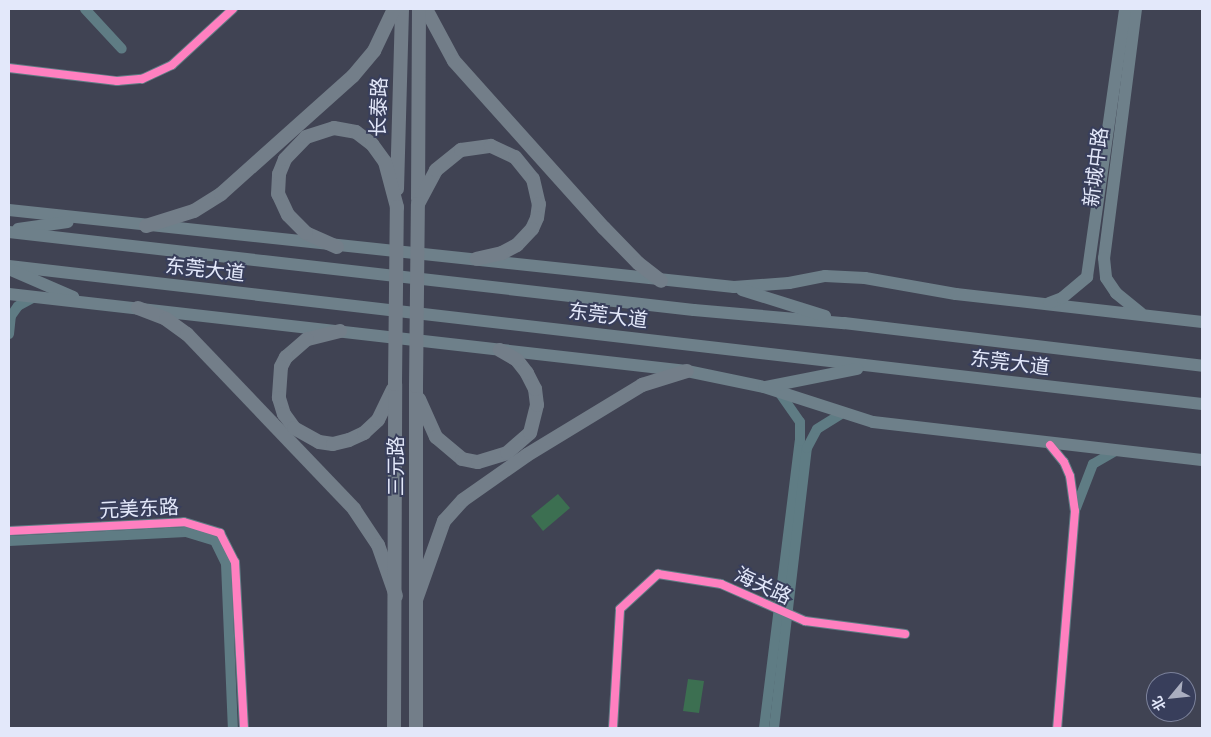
<!DOCTYPE html>
<meta charset="utf-8">
<style>
body{margin:0}
#map{position:relative;width:1211px;height:737px;overflow:hidden;background:#404353;font-family:Jost,"Noto Sans SC",sans-serif}
div>[style]{position:absolute}
[style*='--x']{left:calc(var(--x)*1px);top:calc(var(--y)*1px);width:calc(var(--w)*1px);rotate:calc(var(--a)*1deg)}
.green>*{inset:0;background:#3c6f51}
.minor>*{height:10px;margin:-5px;padding:0 5px;transform-origin:5px;border-radius:5px;background:#5f7c84}
.major>*{height:12px;margin:-6px;padding:0 6px;transform-origin:6px;border-radius:6px;background:#6e808a}
.highway>*{height:14px;margin:-7px;padding:0 7px;transform-origin:7px;border-radius:7px;background:#737e89}
.highway-bridge>*{height:14px;margin:-7px;padding:0 7px;transform-origin:7px;border-radius:7px;background:#737e89}
.cycleway>*{height:8px;margin:-4px;padding:0 4px;transform-origin:4px;border-radius:4px;background:#ff80c0}
span{translate:-50% -50%;white-space:nowrap;text-align:center;line-height:1.15;-webkit-text-stroke:4px #383e5b;paint-order:stroke}
.street-label{font-size:20px;color:#e3e8fa}
.frame{position:absolute;inset:0;border:10px solid #e3e8fa;pointer-events:none}
.north{position:absolute;left:1146px;top:672px;width:50px;height:50px;box-sizing:border-box;background:#383e5b;border:1px solid #7c829b;border-radius:50%;rotate:242deg;font-size:14px;font-weight:700;line-height:20px;text-align:center;color:#e3e8fa}
.north::after{content:'';display:block;margin:auto;width:18px;height:22px;background:#aaaec0;clip-path:polygon(50% 0,100% 100%,50% 72%,0 100%)}
</style>
<div id="map">
<div class="green">
<i style="clip-path:polygon(558px 494px,570px 508px,543px 531px,531px 516px)"></i>
<i style="clip-path:polygon(688px 679px,704px 681px,699px 713px,683px 711px)"></i>
</div>
<div class="minor">
<i style="--x:85;--y:9;--w:54;--a:47.2"></i>
<i style="--x:9;--y:68;--w:109;--a:6.9"></i>
<i style="--x:117;--y:81;--w:25;--a:-5"></i>
<i style="--x:142;--y:79;--w:33;--a:-25"></i>
<i style="--x:172;--y:65;--w:83;--a:-42.6"></i>
<i style="--x:9;--y:334;--w:18;--a:-84"></i>
<i style="--x:11;--y:316;--w:12;--a:-55"></i>
<i style="--x:18;--y:306;--w:18;--a:-29"></i>
<i style="--x:1050;--y:445;--w:22;--a:51"></i>
<i style="--x:1064;--y:462;--w:15;--a:67"></i>
<i style="--x:1070;--y:476;--w:35;--a:82"></i>
<i style="--x:1075;--y:511;--w:218;--a:94.7"></i>
<i style="--x:1076;--y:508;--w:47;--a:-68.9"></i>
<i style="--x:1093;--y:464;--w:24;--a:-30"></i>
<i style="--x:9;--y:531;--w:175;--a:-2.9"></i>
<i style="--x:184;--y:522;--w:38;--a:17"></i>
<i style="--x:220;--y:533;--w:33;--a:63"></i>
<i style="--x:235;--y:562;--w:166;--a:86.9"></i>
<i style="--x:9;--y:541;--w:177;--a:-2.9"></i>
<i style="--x:186;--y:532;--w:30;--a:17"></i>
<i style="--x:215;--y:541;--w:25;--a:64"></i>
<i style="--x:226;--y:564;--w:164;--a:87.6"></i>
<i style="--x:613;--y:728;--w:119;--a:-86.6"></i>
<i style="--x:620;--y:609;--w:52;--a:-42.6"></i>
<i style="--x:658;--y:574;--w:64;--a:9"></i>
<i style="--x:721;--y:584;--w:92;--a:23.8"></i>
<i style="--x:805;--y:621;--w:101;--a:7.4"></i>
<i style="--x:764;--y:728;--w:289;--a:-82.9"></i>
<i style="--x:800;--y:441;--w:19;--a:-90"></i>
<i style="--x:800;--y:422;--w:37;--a:-125"></i>
<i style="--x:774;--y:728;--w:282;--a:-83.3"></i>
<i style="--x:807;--y:448;--w:21;--a:-62"></i>
<i style="--x:817;--y:429;--w:28;--a:-32"></i>
</div>
<div class="major">
<i style="--x:1136;--y:9;--w:251;--a:97.3"></i>
<i style="--x:1104;--y:258;--w:20;--a:84"></i>
<i style="--x:1106;--y:278;--w:18;--a:56"></i>
<i style="--x:1116;--y:293;--w:32;--a:39"></i>
<i style="--x:9;--y:210;--w:729;--a:6.06"></i>
<i style="--x:734;--y:287;--w:55;--a:-4.2"></i>
<i style="--x:789;--y:283;--w:37;--a:-11"></i>
<i style="--x:825;--y:276;--w:40;--a:2.9"></i>
<i style="--x:865;--y:278;--w:92;--a:10"></i>
<i style="--x:956;--y:294;--w:248;--a:6.5"></i>
<i style="--x:18;--y:229;--w:50;--a:-8"></i>
<i style="--x:9;--y:232;--w:689;--a:6.5"></i>
<i style="--x:694;--y:310;--w:151;--a:5"></i>
<i style="--x:844;--y:323;--w:361;--a:6.8"></i>
<i style="--x:9;--y:266;--w:1201;--a:6.6"></i>
<i style="--x:11;--y:270;--w:68;--a:23.5"></i>
<i style="--x:742;--y:290;--w:87;--a:17.4"></i>
<i style="--x:9;--y:294;--w:682;--a:6.48"></i>
<i style="--x:687;--y:371;--w:79;--a:11.7"></i>
<i style="--x:764;--y:387;--w:114;--a:17.8"></i>
<i style="--x:873;--y:422;--w:331;--a:6.6"></i>
<i style="--x:1049;--y:303;--w:14;--a:-21"></i>
<i style="--x:1062;--y:298;--w:33;--a:-40"></i>
<i style="--x:1087;--y:277;--w:271;--a:-81.9"></i>
<i style="--x:766;--y:387;--w:93;--a:-11.2"></i>
</div>
<div class="highway">
<i style="--x:426;--y:9;--w:59;--a:61.7"></i>
<i style="--x:454;--y:61;--w:224;--a:48.1"></i>
<i style="--x:604;--y:228;--w:49;--a:45.8"></i>
<i style="--x:638;--y:263;--w:29;--a:38"></i>
<i style="--x:397;--y:189;--w:180;--a:-88.4"></i>
<i style="--x:418;--y:199;--w:190;--a:-89.7"></i>
<i style="--x:418;--y:204;--w:38;--a:-62"></i>
<i style="--x:436;--y:170;--w:32;--a:-39"></i>
<i style="--x:461;--y:150;--w:30;--a:-8"></i>
<i style="--x:491;--y:146;--w:26;--a:25"></i>
<i style="--x:515;--y:157;--w:28;--a:51"></i>
<i style="--x:533;--y:179;--w:26;--a:77"></i>
<i style="--x:539;--y:204;--w:14;--a:98"></i>
<i style="--x:537;--y:218;--w:12;--a:114"></i>
<i style="--x:532;--y:229;--w:22;--a:133"></i>
<i style="--x:517;--y:245;--w:17;--a:152"></i>
<i style="--x:502;--y:253;--w:26;--a:167"></i>
<i style="--x:146;--y:226;--w:50;--a:-17.4"></i>
<i style="--x:194;--y:211;--w:32;--a:-32"></i>
<i style="--x:221;--y:194;--w:177;--a:-41.8"></i>
<i style="--x:353;--y:76;--w:33;--a:-50"></i>
<i style="--x:374;--y:51;--w:47;--a:-64.5"></i>
<i style="--x:337;--y:247;--w:34;--a:-156"></i>
<i style="--x:306;--y:233;--w:25;--a:-135"></i>
<i style="--x:288;--y:215;--w:23;--a:-115"></i>
<i style="--x:278;--y:194;--w:20;--a:-87"></i>
<i style="--x:279;--y:174;--w:16;--a:-68"></i>
<i style="--x:285;--y:159;--w:30;--a:-46"></i>
<i style="--x:306;--y:137;--w:29;--a:-18"></i>
<i style="--x:334;--y:128;--w:22;--a:10"></i>
<i style="--x:356;--y:132;--w:20;--a:37"></i>
<i style="--x:372;--y:144;--w:22;--a:54"></i>
<i style="--x:385;--y:162;--w:47;--a:75.1"></i>
<i style="--x:138;--y:308;--w:30;--a:21"></i>
<i style="--x:166;--y:319;--w:26;--a:36"></i>
<i style="--x:187;--y:334;--w:242;--a:46.3"></i>
<i style="--x:354;--y:509;--w:43;--a:56.3"></i>
<i style="--x:378;--y:545;--w:54;--a:70.6"></i>
<i style="--x:340;--y:331;--w:34;--a:166"></i>
<i style="--x:307;--y:339;--w:28;--a:139"></i>
<i style="--x:286;--y:357;--w:11;--a:117"></i>
<i style="--x:281;--y:367;--w:31;--a:94"></i>
<i style="--x:279;--y:398;--w:17;--a:73"></i>
<i style="--x:284;--y:414;--w:17;--a:54"></i>
<i style="--x:294;--y:428;--w:29;--a:29"></i>
<i style="--x:319;--y:442;--w:14;--a:8"></i>
<i style="--x:333;--y:444;--w:16;--a:-14"></i>
<i style="--x:349;--y:440;--w:17;--a:-25"></i>
<i style="--x:364;--y:433;--w:19;--a:-43"></i>
<i style="--x:378;--y:420;--w:34;--a:-64"></i>
<i style="--x:419;--y:399;--w:42;--a:65.9"></i>
<i style="--x:436;--y:437;--w:34;--a:40"></i>
<i style="--x:462;--y:459;--w:16;--a:11"></i>
<i style="--x:478;--y:462;--w:30;--a:-17"></i>
<i style="--x:507;--y:453;--w:30;--a:-41"></i>
<i style="--x:530;--y:433;--w:29;--a:-76"></i>
<i style="--x:537;--y:405;--w:16;--a:-97"></i>
<i style="--x:535;--y:389;--w:18;--a:-117"></i>
<i style="--x:527;--y:373;--w:16;--a:-128"></i>
<i style="--x:517;--y:360;--w:20;--a:-150"></i>
<i style="--x:416;--y:600;--w:84;--a:-70.5"></i>
<i style="--x:444;--y:521;--w:28;--a:-48"></i>
<i style="--x:463;--y:500;--w:78;--a:-35.1"></i>
<i style="--x:527;--y:455;--w:135;--a:-31.3"></i>
<i style="--x:642;--y:385;--w:47;--a:-17.3"></i>
<i style="--x:394;--y:728;--w:344;--a:-89.8"></i>
<i style="--x:416;--y:728;--w:342;--a:-90"></i>
</div>
<div class="highway-bridge">
<i style="--x:395;--y:384;--w:177;--a:-89.4"></i>
<i style="--x:416;--y:386;--w:182;--a:-89.4"></i>
</div>
<div class="cycleway">
<i style="--x:9;--y:68;--w:109;--a:6.9"></i>
<i style="--x:117;--y:81;--w:25;--a:-5"></i>
<i style="--x:142;--y:79;--w:33;--a:-25"></i>
<i style="--x:172;--y:65;--w:83;--a:-42.6"></i>
<i style="--x:1050;--y:445;--w:22;--a:51"></i>
<i style="--x:1064;--y:462;--w:15;--a:67"></i>
<i style="--x:1070;--y:476;--w:35;--a:82"></i>
<i style="--x:1075;--y:511;--w:218;--a:94.7"></i>
<i style="--x:9;--y:531;--w:175;--a:-2.9"></i>
<i style="--x:184;--y:522;--w:38;--a:17"></i>
<i style="--x:220;--y:533;--w:33;--a:63"></i>
<i style="--x:235;--y:562;--w:166;--a:86.9"></i>
<i style="--x:613;--y:728;--w:119;--a:-86.6"></i>
<i style="--x:620;--y:609;--w:52;--a:-42.6"></i>
<i style="--x:658;--y:574;--w:64;--a:9"></i>
<i style="--x:721;--y:584;--w:92;--a:23.8"></i>
<i style="--x:805;--y:621;--w:101;--a:7.4"></i>
</div>
<div class="street-label">
<span style="left:379px;top:107px;rotate:-88deg">长泰路</span>
<span style="left:1096px;top:167px;rotate:-83deg">新城中路</span>
<span style="left:205px;top:270px;rotate:6deg">东莞大道</span>
<span style="left:608px;top:316px;rotate:7deg">东莞大道</span>
<span style="left:1010px;top:363px;rotate:7deg">东莞大道</span>
<span style="left:396px;top:466px;rotate:-90deg">三元路</span>
<span style="left:139px;top:509px;rotate:-3deg">元美东路</span>
<span style="left:763px;top:586px;rotate:25deg">海关路</span>
</div>
<div class="frame"></div>
<div class="north">北</div>
</div>
